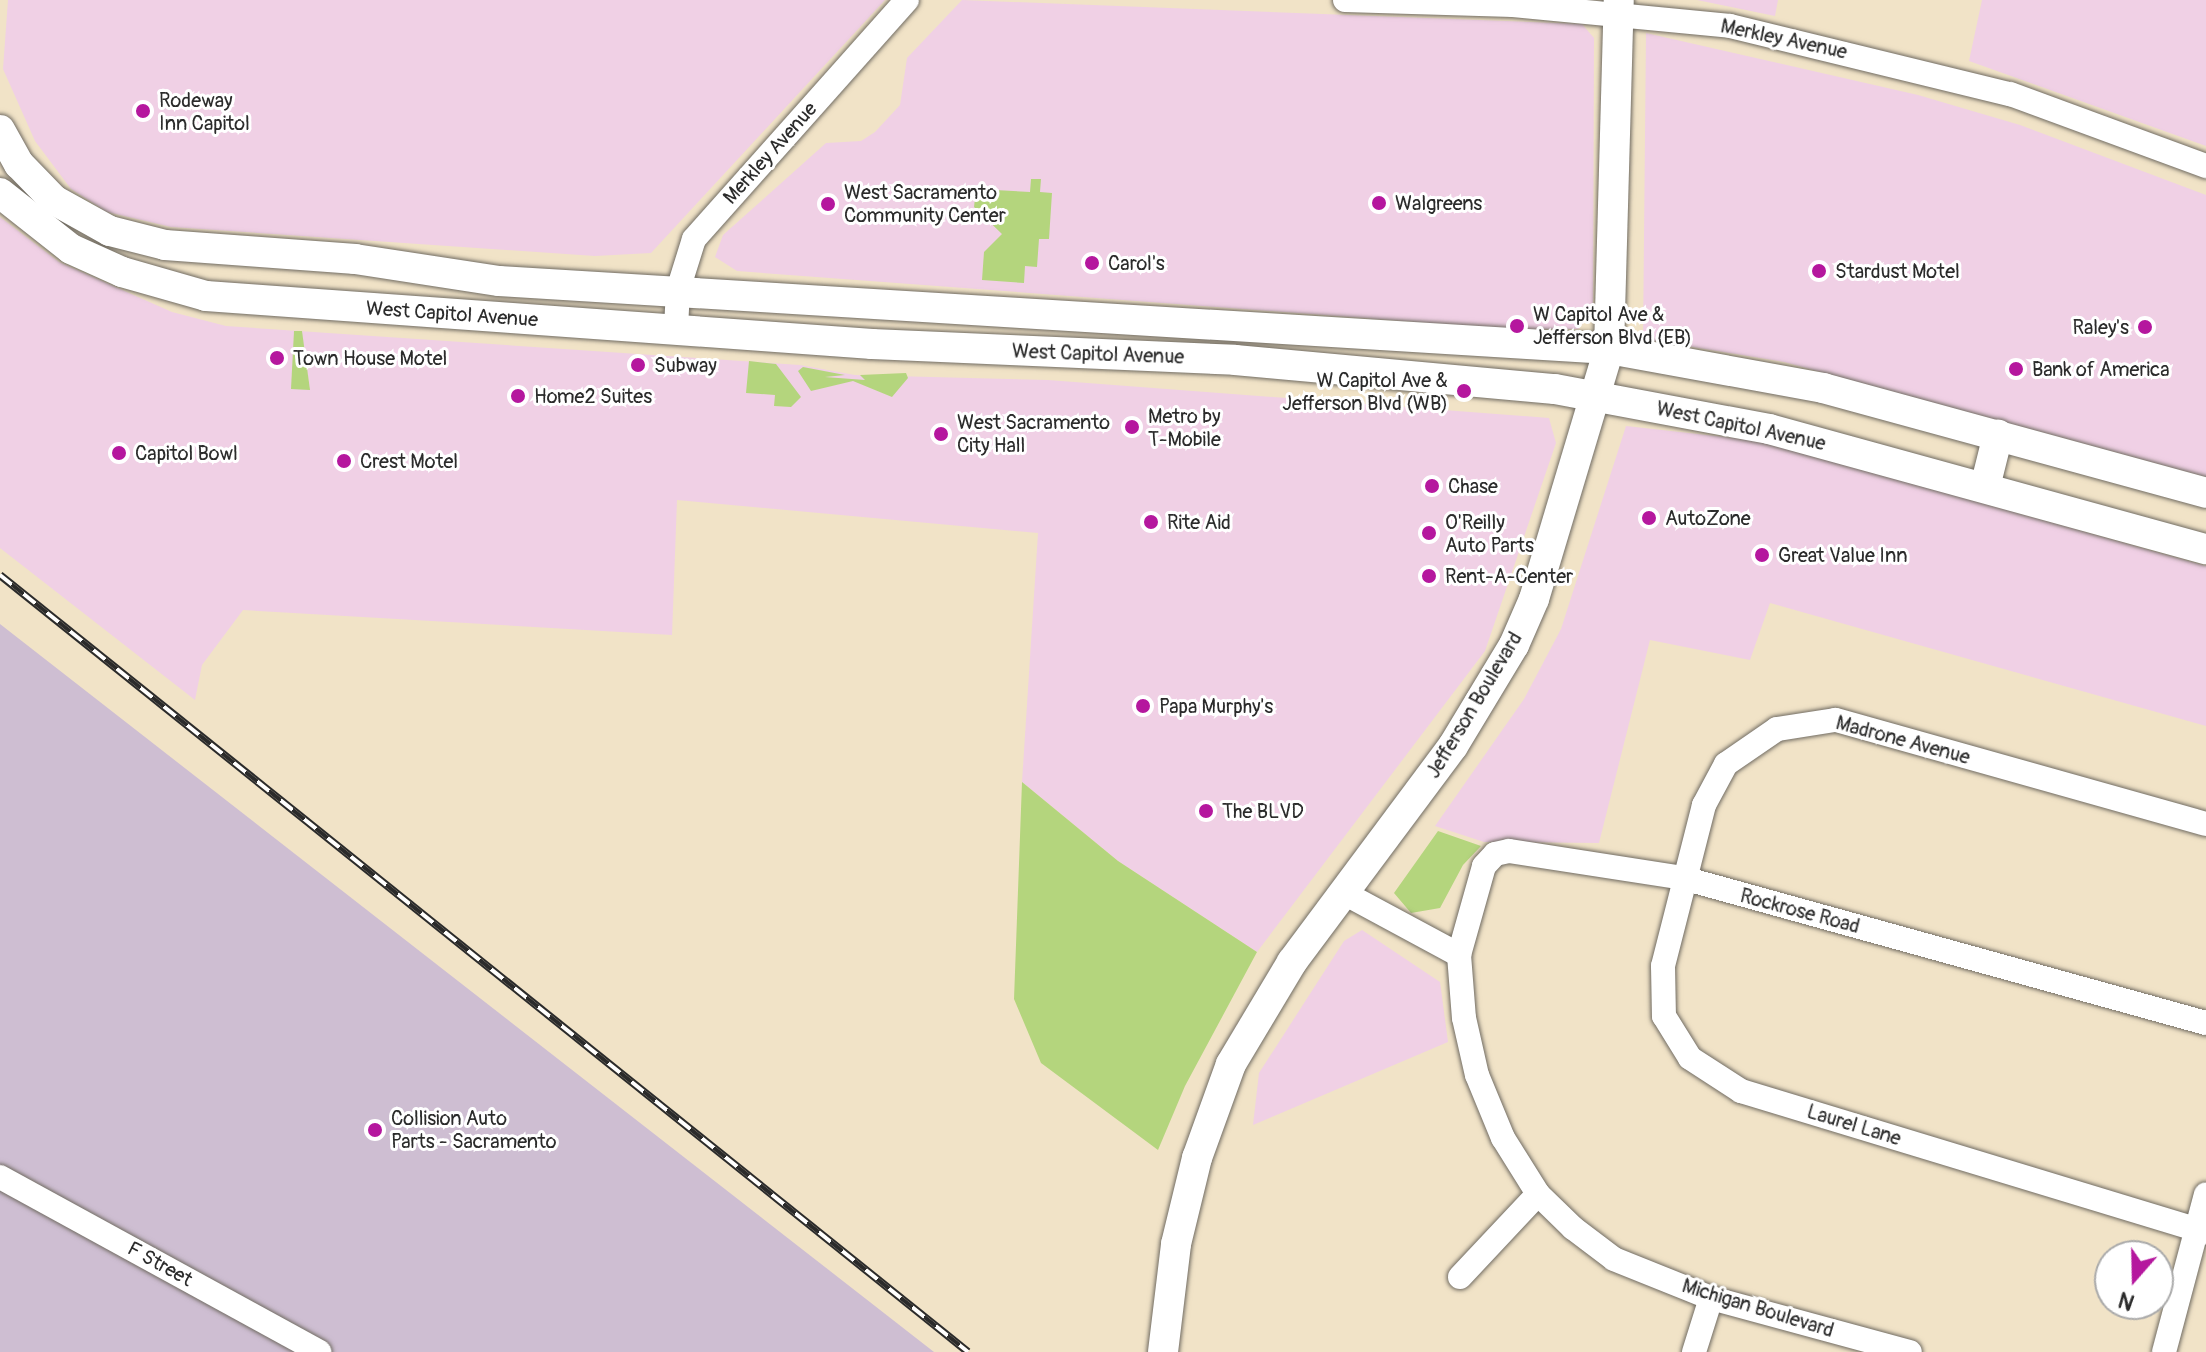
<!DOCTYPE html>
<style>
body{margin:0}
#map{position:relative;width:2206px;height:1352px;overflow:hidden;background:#f1e3c7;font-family:Pangolin,sans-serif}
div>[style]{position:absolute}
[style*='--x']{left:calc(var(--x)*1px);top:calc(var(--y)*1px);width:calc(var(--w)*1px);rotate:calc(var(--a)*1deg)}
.built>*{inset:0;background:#f0d0e5}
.industrial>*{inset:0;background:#cebed2}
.green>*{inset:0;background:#b4d57d}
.roads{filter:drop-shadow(0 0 2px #706b62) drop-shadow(0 0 2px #706b62)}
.minor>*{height:24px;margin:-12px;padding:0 12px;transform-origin:12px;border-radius:12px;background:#fff}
.major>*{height:30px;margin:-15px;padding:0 15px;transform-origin:15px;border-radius:15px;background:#fff}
.rail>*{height:8px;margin-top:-4px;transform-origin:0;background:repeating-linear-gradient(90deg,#fff 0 15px,#2b2b2b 0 30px);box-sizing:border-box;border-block:2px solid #2b2b2b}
.dots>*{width:22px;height:22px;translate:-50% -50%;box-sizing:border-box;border:4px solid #fff;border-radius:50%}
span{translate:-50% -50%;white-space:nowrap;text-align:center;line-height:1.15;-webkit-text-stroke:6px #fff;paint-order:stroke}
.street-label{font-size:20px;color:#2b2b2b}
.poi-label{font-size:20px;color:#2b2b2b}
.left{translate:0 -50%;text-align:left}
.right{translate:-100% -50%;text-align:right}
.north{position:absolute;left:2094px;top:1240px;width:80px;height:80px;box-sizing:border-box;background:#fff;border:2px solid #aaa;border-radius:50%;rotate:200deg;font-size:22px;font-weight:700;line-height:32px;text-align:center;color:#2b2b2b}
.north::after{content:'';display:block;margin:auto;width:28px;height:36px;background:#b5179e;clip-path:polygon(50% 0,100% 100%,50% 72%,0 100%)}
</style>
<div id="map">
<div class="built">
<i style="clip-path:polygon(8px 0,885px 0,651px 253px,595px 256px,171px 227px,107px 212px,71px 189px,35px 141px,3px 69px)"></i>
<i style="clip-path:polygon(962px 0,1582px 24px,1594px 38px,1593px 312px,1578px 329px,1510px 329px,737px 271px,715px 257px,723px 235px,826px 143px,861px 141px,875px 132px,900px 105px,907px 58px)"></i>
<i style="clip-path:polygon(1697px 0,1778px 0,1775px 16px)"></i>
<i style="clip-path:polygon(1982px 0,2206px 0,2206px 146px,1969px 61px)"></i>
<i style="clip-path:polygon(1646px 33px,1918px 95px,2020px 125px,2206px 195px,2206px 477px,1784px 362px,1643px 339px)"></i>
<i style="clip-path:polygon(0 217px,59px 262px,172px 312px,226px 326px,800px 365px,855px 375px,1048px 380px,1549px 418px,1556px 443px,1485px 651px,1257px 952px,1118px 861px,1022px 782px,1038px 533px,677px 500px,672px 635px,243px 610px,202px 665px,195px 700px,0 548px)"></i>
<i style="clip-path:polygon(1626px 426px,1761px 441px,2206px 566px,2206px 726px,1770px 603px,1750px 660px,1650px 640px,1599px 843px,1484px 842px,1435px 826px,1524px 699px,1561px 629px)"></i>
<i style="clip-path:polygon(1362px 930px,1440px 982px,1448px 1042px,1253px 1125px,1259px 1073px,1344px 941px)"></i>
</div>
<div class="industrial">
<i style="clip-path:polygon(0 624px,934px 1352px,0 1352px)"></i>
</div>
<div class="green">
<i style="clip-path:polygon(1031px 179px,1041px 179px,1040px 192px,1052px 193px,1049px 239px,1039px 239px,1037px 267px,1025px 266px,1024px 283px,982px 280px,984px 252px,1002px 234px,974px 207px,976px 189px,1030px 192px)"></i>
<i style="clip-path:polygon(294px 331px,302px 331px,310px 390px,291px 389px)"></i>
<i style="clip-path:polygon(749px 361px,776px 364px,801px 397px,791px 407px,774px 406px,775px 395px,746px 393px)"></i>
<i style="clip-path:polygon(803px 367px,845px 375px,825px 377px,865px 380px,860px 375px,906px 373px,908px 378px,892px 397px,853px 381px,811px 391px,798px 371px)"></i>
<i style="clip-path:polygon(1022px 782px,1118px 861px,1257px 952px,1185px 1086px,1158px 1150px,1041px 1063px,1014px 999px)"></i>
<i style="clip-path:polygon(1438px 831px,1481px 846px,1463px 865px,1440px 908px,1411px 913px,1394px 893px)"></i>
</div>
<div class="roads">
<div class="minor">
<i style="--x:1345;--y:0;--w:168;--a:1.7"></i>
<i style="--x:1513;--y:5;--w:218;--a:5.5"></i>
<i style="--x:1730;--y:26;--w:288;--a:13.7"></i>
<i style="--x:2010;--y:94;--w:209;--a:20.2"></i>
<i style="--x:676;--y:328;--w:38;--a:-87"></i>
<i style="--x:678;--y:290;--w:53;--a:-72.6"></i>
<i style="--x:694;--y:239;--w:320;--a:-48.3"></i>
<i style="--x:2206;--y:824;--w:385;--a:-164.3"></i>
<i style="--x:1835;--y:720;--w:59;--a:171.2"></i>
<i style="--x:1777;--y:729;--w:62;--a:145.5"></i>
<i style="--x:1726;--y:764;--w:47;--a:118.2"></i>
<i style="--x:1704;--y:805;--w:166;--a:104.3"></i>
<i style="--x:1663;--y:966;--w:50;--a:88.9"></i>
<i style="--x:1664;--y:1016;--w:49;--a:58.2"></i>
<i style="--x:1690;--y:1058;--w:61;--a:32.9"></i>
<i style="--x:1741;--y:1091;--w:486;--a:16.9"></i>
<i style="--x:1344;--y:893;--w:131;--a:28.3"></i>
<i style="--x:1459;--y:955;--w:63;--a:85.5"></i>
<i style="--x:1464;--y:1018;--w:58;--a:77.2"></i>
<i style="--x:1477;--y:1075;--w:68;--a:67.6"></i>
<i style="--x:1503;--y:1138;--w:66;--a:58"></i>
<i style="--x:1538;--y:1194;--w:49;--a:44.2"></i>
<i style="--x:1573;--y:1228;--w:51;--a:37.1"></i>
<i style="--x:1614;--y:1259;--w:105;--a:21.9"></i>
<i style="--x:1711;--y:1298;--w:206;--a:15.2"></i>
<i style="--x:1459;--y:955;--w:92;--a:-74.3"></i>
<i style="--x:1484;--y:866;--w:16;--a:-47"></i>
<i style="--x:1495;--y:854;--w:14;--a:-12"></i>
<i style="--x:1509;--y:851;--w:176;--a:8.8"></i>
<i style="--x:1683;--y:878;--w:543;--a:15.5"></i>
<i style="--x:0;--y:1177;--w:364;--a:28.7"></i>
<i style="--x:1460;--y:1277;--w:114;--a:-46.8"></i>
<i style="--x:1694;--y:1352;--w:57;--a:-72.5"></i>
<i style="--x:2164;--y:1352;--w:163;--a:-75.1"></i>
</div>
<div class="major">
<i style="--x:0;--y:130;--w:39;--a:61"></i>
<i style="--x:19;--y:164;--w:50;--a:45.8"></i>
<i style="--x:54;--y:200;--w:64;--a:29"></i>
<i style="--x:110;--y:231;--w:57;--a:14.3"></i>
<i style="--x:165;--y:245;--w:191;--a:4.2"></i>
<i style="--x:355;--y:259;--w:146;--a:8.7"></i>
<i style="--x:499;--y:281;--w:1112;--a:3.51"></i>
<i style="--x:1609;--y:349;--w:218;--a:10.3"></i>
<i style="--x:1823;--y:388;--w:397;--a:15.3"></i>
<i style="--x:0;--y:193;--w:90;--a:38.3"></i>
<i style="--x:71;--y:249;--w:56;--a:24.3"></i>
<i style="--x:122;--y:272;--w:87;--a:15.9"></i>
<i style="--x:206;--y:296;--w:668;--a:4.12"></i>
<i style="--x:872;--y:344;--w:363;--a:2.5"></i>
<i style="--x:1235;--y:360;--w:321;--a:5.2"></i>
<i style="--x:1555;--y:389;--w:218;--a:10.6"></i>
<i style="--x:1769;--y:429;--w:453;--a:15.4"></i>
<i style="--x:1985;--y:487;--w:54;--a:-76"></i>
<i style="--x:1163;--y:1352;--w:109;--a:-83.1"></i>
<i style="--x:1176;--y:1244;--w:89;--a:-76.3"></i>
<i style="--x:1197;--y:1158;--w:100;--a:-70.1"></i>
<i style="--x:1231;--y:1064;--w:119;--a:-59.1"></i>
<i style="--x:1292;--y:962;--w:269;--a:-53.3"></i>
<i style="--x:1453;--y:746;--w:118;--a:-58.9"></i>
<i style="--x:1514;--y:645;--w:50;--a:-66.5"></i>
<i style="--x:1534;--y:599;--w:261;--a:-73.3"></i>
<i style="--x:1609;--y:349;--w:349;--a:-88.4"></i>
</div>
</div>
<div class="rail">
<i style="--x:0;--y:575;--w:1241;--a:38.75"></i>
</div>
<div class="dots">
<i style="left:143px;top:111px;background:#b5179e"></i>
<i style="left:1379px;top:203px;background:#b5179e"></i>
<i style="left:828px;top:204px;background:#b5179e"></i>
<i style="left:1092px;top:263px;background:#b5179e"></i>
<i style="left:1819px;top:271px;background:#b5179e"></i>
<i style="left:1517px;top:326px;background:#b5179e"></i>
<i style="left:2145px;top:327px;background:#b5179e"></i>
<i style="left:277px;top:358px;background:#b5179e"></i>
<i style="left:638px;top:365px;background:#b5179e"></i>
<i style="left:2016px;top:369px;background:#b5179e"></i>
<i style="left:1464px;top:391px;background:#b5179e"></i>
<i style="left:518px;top:396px;background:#b5179e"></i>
<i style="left:1132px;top:427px;background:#b5179e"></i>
<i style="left:941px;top:434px;background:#b5179e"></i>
<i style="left:119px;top:453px;background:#b5179e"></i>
<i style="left:344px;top:461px;background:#b5179e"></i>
<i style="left:1432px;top:486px;background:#b5179e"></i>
<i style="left:1649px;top:518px;background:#b5179e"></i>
<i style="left:1151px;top:522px;background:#b5179e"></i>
<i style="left:1429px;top:533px;background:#b5179e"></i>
<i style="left:1762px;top:555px;background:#b5179e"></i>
<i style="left:1429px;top:576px;background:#b5179e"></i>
<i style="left:1143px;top:706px;background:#b5179e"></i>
<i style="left:1206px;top:811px;background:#b5179e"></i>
<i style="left:375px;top:1130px;background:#b5179e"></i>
</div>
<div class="street-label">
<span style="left:1784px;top:39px;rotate:12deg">Merkley Avenue</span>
<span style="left:770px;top:153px;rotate:-48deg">Merkley Avenue</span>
<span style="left:452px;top:314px;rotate:4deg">West Capitol Avenue</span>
<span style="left:1098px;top:354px;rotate:2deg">West Capitol Avenue</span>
<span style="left:1741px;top:426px;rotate:12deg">West Capitol Avenue</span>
<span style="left:1474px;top:705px;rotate:-59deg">Jefferson Boulevard</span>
<span style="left:1903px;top:740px;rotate:15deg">Madrone Avenue</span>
<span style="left:1800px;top:911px;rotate:15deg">Rockrose Road</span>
<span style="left:1854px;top:1125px;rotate:17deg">Laurel Lane</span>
<span style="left:160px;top:1264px;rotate:29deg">F Street</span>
<span style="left:1758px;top:1308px;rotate:17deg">Michigan Boulevard</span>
</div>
<div class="poi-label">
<span class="left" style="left:159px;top:112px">Rodeway<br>Inn Capitol</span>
<span class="left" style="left:844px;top:204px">West Sacramento<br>Community Center</span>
<span class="left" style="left:1395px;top:203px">Walgreens</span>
<span class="left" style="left:1108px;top:263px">Carol's</span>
<span class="left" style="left:1835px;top:271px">Stardust Motel</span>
<span class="left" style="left:1533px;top:326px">W Capitol Ave &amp;<br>Jefferson Blvd (EB)</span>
<span class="right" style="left:2129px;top:327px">Raley's</span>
<span class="left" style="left:293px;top:358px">Town House Motel</span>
<span class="left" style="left:654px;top:365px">Subway</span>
<span class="left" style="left:2032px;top:369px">Bank of America</span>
<span class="right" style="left:1448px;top:392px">W Capitol Ave &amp;<br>Jefferson Blvd (WB)</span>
<span class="left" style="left:534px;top:396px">Home2 Suites</span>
<span class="left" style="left:1148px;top:428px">Metro by<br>T-Mobile</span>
<span class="left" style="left:957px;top:434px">West Sacramento<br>City Hall</span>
<span class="left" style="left:135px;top:453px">Capitol Bowl</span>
<span class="left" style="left:360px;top:461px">Crest Motel</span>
<span class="left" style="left:1448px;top:486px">Chase</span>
<span class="left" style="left:1665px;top:518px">AutoZone</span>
<span class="left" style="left:1167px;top:522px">Rite Aid</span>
<span class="left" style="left:1445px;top:534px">O'Reilly<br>Auto Parts</span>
<span class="left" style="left:1778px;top:555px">Great Value Inn</span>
<span class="left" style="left:1445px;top:576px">Rent-A-Center</span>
<span class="left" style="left:1159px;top:706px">Papa Murphy's</span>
<span class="left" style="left:1222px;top:811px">The BLVD</span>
<span class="left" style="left:391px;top:1130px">Collision Auto<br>Parts - Sacramento</span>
</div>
<div class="north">N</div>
</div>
